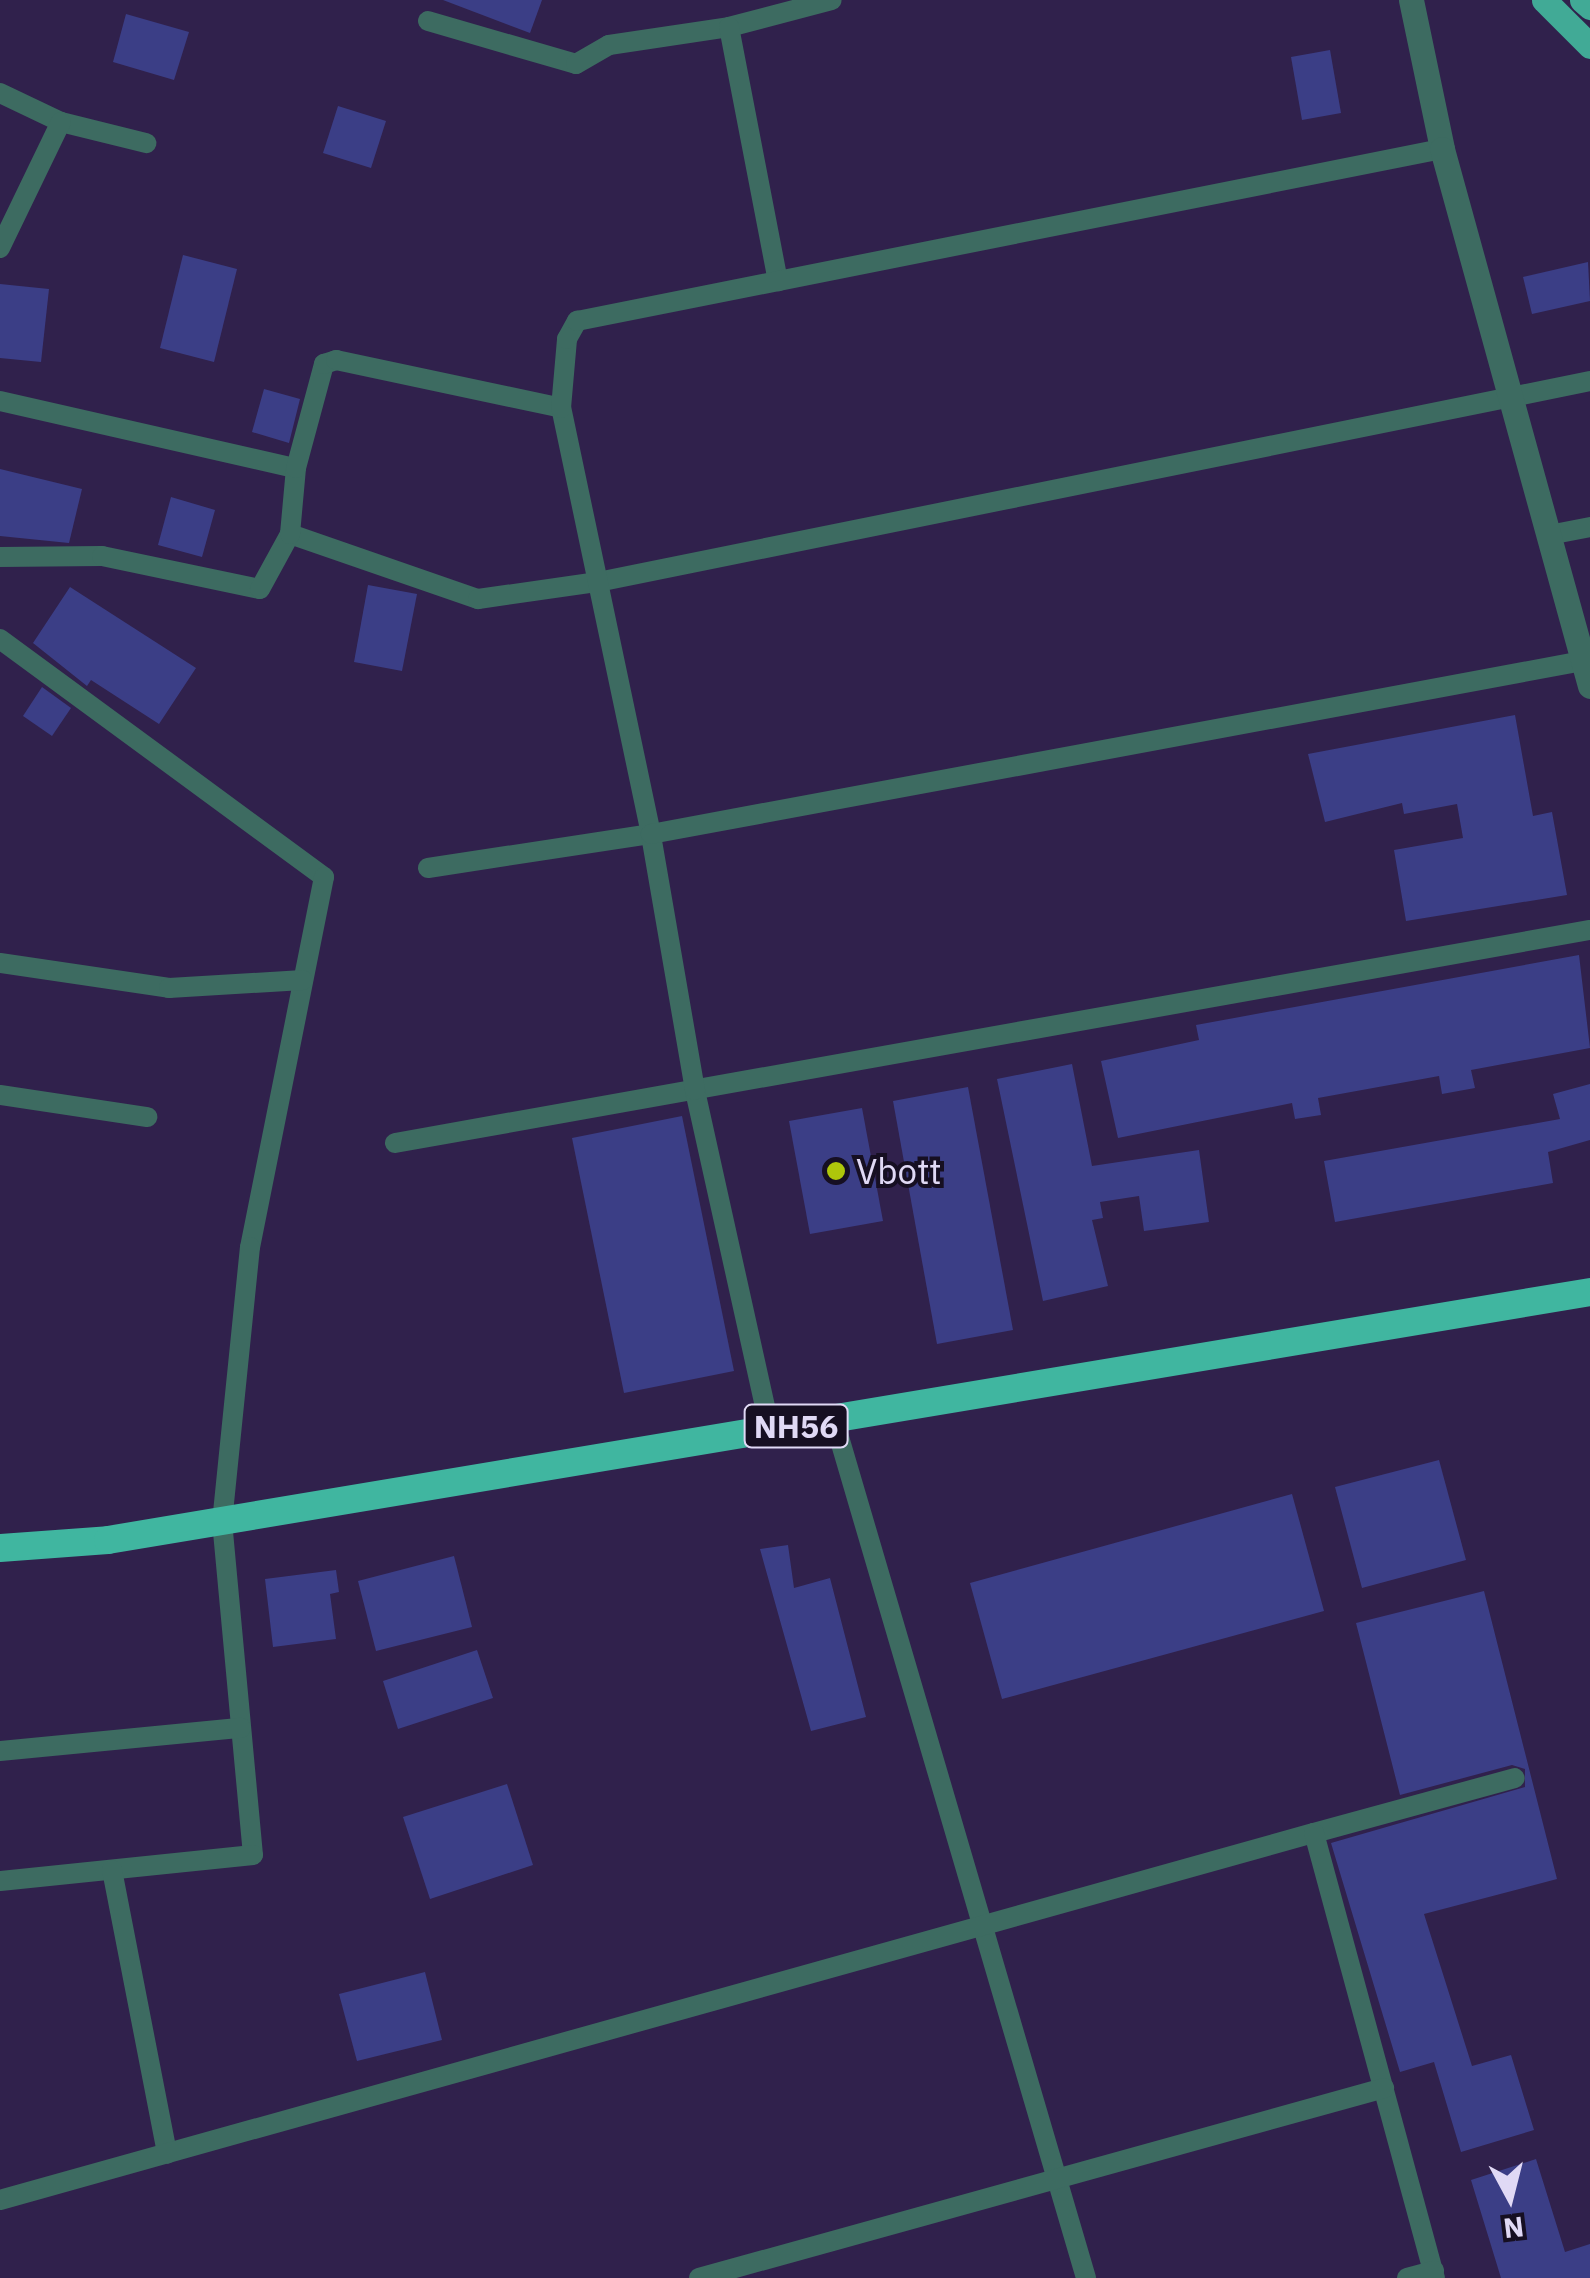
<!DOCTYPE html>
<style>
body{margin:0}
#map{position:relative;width:1590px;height:2278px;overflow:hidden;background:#30214c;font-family:"IBM Plex Sans",sans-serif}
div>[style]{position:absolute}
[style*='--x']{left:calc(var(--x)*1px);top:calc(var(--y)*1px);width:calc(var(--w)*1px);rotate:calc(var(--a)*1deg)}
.building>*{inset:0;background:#3b3e86}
.minor>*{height:20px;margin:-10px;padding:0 10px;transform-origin:10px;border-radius:10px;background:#3d6b61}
.tertiary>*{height:25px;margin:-12.5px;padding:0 12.5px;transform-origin:12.5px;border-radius:12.5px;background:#3d6b61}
.primary>*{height:25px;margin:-12.5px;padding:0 12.5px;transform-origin:12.5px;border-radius:12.5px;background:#41aa96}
.trunk>*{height:28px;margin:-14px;padding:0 14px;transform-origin:14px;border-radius:14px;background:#40b6a0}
.dots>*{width:28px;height:28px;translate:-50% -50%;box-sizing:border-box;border:5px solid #160f22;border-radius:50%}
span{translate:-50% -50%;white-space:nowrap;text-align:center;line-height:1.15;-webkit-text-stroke:8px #160f22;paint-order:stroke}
.shield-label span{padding:2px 8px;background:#160f22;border:2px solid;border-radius:8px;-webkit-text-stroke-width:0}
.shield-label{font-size:32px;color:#e0d9f5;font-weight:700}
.poi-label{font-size:35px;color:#e0d9f5}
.left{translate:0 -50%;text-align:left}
.north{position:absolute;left:1460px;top:2148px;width:100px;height:100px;-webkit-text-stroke:8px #160f22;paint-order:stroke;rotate:173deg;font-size:28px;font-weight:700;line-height:40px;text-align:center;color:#e0d9f5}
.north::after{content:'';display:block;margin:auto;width:35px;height:45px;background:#e0d9f5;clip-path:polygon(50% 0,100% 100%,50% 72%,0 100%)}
</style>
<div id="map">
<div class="building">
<i style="clip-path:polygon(443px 0,542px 0,530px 33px)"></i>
<i style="clip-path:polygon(126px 14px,189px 32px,174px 80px,113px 62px)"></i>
<i style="clip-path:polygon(1330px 50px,1341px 113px,1302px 120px,1291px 57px)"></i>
<i style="clip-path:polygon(338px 106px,386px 121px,371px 168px,323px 153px)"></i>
<i style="clip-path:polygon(183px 255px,237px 269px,214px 362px,160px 348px)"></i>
<i style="clip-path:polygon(1588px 262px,1590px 301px,1532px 314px,1523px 277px)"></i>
<i style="clip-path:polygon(0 284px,49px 289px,41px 362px,0 358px)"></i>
<i style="clip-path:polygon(264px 389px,300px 399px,289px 443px,252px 432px)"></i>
<i style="clip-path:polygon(0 469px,82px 489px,69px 543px,0 536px)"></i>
<i style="clip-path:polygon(171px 497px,215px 510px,202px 557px,158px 545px)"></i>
<i style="clip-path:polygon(368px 585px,417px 594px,402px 671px,354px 662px)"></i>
<i style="clip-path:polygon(70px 587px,196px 668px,159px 724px,91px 680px,87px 686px,33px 643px)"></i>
<i style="clip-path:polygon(42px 687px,71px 708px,52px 736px,23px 716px)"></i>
<i style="clip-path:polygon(1515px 715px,1533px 816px,1552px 812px,1567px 895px,1406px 921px,1394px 850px,1463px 838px,1457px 804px,1404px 814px,1402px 803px,1325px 822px,1308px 754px)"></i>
<i style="clip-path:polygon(1579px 955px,1590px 1048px,1471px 1070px,1475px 1088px,1442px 1094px,1439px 1076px,1318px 1098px,1321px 1115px,1295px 1119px,1292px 1103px,1118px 1138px,1101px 1061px,1199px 1040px,1196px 1025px)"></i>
<i style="clip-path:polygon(1072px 1064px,1092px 1166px,1199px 1150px,1209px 1222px,1144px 1231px,1139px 1196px,1100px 1202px,1103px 1218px,1092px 1220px,1108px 1286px,1043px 1301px,997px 1079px)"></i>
<i style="clip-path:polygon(1590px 1084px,1590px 1140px,1548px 1152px,1553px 1183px,1335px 1222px,1324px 1161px,1560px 1119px,1553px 1094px)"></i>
<i style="clip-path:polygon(968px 1087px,1013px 1330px,937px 1344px,893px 1101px)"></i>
<i style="clip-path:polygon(862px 1108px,883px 1221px,810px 1234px,789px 1121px)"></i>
<i style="clip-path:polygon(682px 1116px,734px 1371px,624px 1393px,572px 1138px)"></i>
<i style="clip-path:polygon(1439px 1460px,1466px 1560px,1362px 1588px,1335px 1487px)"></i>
<i style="clip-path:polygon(1292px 1494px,1324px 1611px,1002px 1699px,970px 1583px)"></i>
<i style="clip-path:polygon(788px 1545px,794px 1588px,830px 1578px,866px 1717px,811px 1731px,760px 1549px)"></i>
<i style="clip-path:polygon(454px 1556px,472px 1627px,376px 1651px,358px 1581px)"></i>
<i style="clip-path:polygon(336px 1570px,339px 1592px,330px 1594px,336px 1639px,273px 1647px,265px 1579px)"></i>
<i style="clip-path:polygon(1484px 1591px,1557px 1879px,1424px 1914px,1472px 2066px,1511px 2055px,1534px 2130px,1461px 2152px,1434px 2062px,1400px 2072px,1331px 1843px,1525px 1787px,1525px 1769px,1512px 1765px,1400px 1795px,1356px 1623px)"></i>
<i style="clip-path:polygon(477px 1650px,493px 1698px,398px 1729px,383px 1681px)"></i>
<i style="clip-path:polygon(507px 1784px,533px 1865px,430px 1899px,403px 1817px)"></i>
<i style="clip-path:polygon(425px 1972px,442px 2040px,357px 2061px,339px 1994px)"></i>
<i style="clip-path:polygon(1536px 2159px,1565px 2252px,1590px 2244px,1590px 2278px,1501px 2278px,1471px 2180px)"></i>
</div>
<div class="minor">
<i style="--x:428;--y:21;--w:154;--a:16.2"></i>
<i style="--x:576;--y:64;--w:38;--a:-30"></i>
<i style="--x:609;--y:45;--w:121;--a:-8.5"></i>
<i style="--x:729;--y:27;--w:106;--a:-14.7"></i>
<i style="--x:729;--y:27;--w:259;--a:79.1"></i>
<i style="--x:0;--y:93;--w:68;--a:25.4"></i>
<i style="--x:61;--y:122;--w:88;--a:13.9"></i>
<i style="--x:0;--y:248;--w:140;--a:-64.2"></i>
<i style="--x:0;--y:401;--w:303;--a:12.8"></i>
<i style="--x:290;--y:534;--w:199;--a:19.1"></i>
<i style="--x:478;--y:599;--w:121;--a:-8.1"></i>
<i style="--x:598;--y:582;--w:1012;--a:-11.45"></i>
<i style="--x:1549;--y:535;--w:42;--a:-11"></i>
<i style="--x:0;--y:557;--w:102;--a:-0.6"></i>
<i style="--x:102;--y:556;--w:161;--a:11.8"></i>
<i style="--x:260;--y:589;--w:63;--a:-61.4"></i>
<i style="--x:290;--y:534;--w:66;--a:-84.8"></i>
<i style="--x:296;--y:468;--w:108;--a:-74.9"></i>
<i style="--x:324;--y:364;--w:13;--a:-18"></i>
<i style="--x:336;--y:360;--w:230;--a:12"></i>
<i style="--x:0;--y:639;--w:402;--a:36.3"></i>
<i style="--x:324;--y:877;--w:377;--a:101.3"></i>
<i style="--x:250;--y:1247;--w:275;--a:95.8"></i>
<i style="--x:222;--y:1521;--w:335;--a:84.7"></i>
<i style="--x:253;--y:1855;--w:254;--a:174.1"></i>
<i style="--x:428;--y:868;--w:226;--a:-8.7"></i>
<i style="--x:651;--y:834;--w:435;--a:-101.9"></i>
<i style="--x:561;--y:408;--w:69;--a:-85"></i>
<i style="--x:567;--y:339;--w:21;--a:-61"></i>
<i style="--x:577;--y:321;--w:882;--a:-11.25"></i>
<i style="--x:0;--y:963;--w:171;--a:8.4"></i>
<i style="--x:169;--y:988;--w:134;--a:-3.4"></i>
<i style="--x:0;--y:1095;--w:149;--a:8.5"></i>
<i style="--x:395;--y:1143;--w:1214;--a:-10.11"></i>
<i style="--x:834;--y:1420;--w:894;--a:73.63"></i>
<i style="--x:770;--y:1429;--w:347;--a:-102.5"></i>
<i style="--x:695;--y:1090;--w:260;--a:-99.8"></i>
<i style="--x:651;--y:834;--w:948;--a:-10.52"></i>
<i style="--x:0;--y:1751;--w:242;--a:-5.5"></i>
<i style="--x:1314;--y:1833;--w:208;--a:-15.3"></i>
<i style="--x:112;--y:1870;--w:289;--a:79"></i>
<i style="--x:0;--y:2200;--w:1364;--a:-15.61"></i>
<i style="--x:1314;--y:1833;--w:461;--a:74.8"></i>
<i style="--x:699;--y:2278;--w:711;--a:-15.5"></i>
<i style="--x:1407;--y:2278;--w:28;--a:-15"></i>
</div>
<div class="tertiary">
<i style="--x:1411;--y:0;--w:152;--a:78.2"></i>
<i style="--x:1442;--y:149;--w:557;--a:74.59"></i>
</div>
<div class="primary">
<i style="--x:1544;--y:0;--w:65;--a:45"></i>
<i style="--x:1582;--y:0;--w:11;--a:41"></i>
</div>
<div class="trunk">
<i style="--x:0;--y:1548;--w:108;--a:-4.2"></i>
<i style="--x:108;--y:1540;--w:1503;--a:-9.5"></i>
</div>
<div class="dots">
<i style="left:836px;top:1171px;background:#aec60b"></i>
</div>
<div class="shield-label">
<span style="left:796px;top:1426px">NH56</span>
</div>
<div class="poi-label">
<span class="left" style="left:856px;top:1171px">Vbott</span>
</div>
<div class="north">N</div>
</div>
